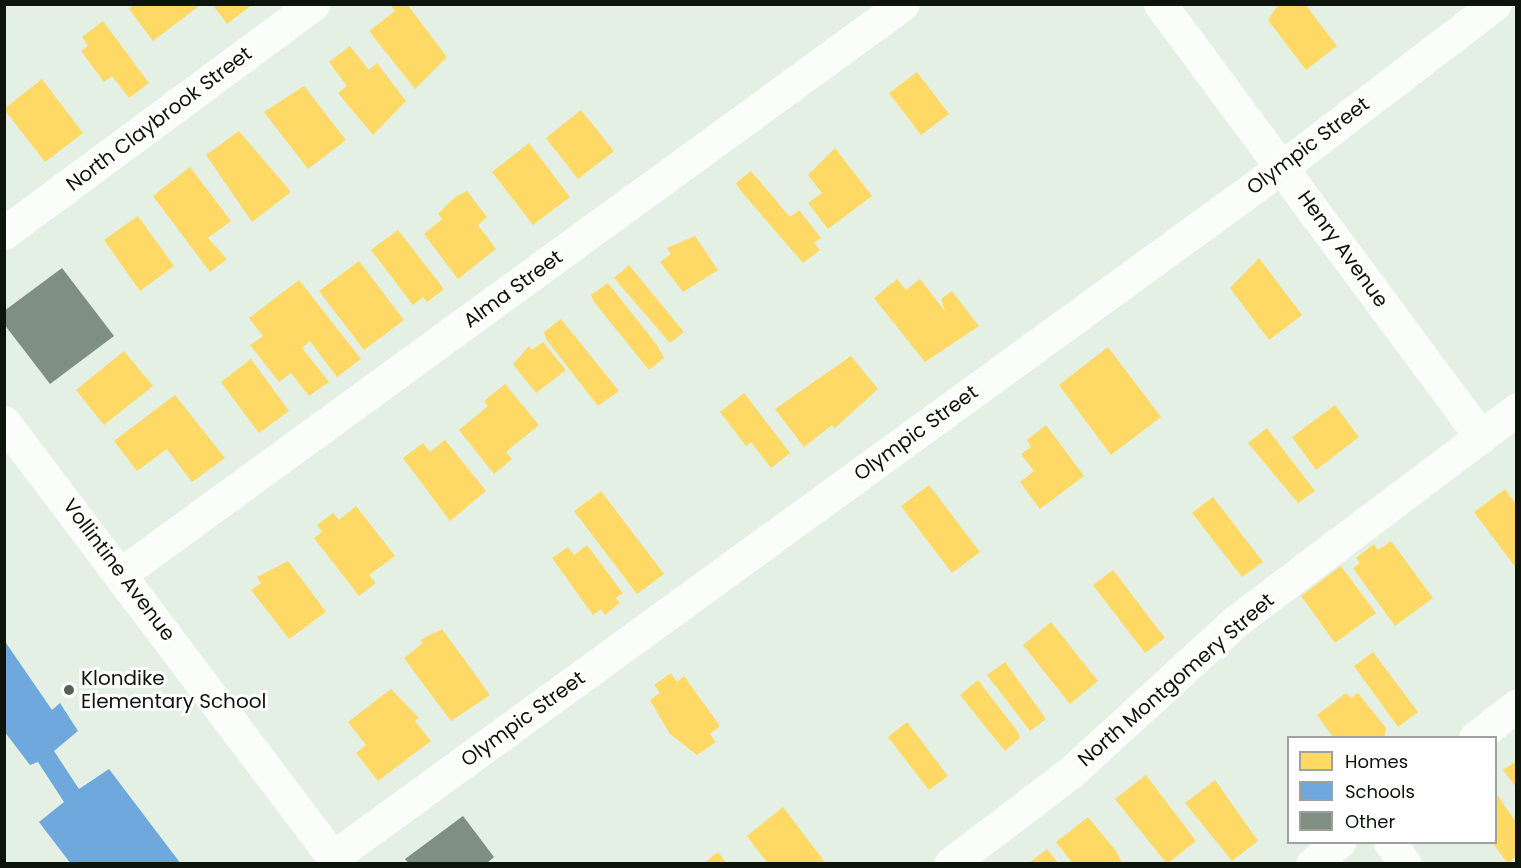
<!DOCTYPE html>
<style>
body{margin:0}
#map{position:relative;width:1521px;height:868px;overflow:hidden;background:#e4f0e4;font-family:Poppins,sans-serif}
div>[style]{position:absolute}
[style*='--x']{left:calc(var(--x)*1px);top:calc(var(--y)*1px);width:calc(var(--w)*1px);rotate:calc(var(--a)*1deg)}
.homes>*{inset:0;background:#ffd966}
.schools>*{inset:0;background:#6fa8dc}
.building>*{inset:0;background:#7f9082}
.minor>*{height:33px;margin:-16.5px;padding:0 16.5px;transform-origin:16.5px;border-radius:16.5px;background:#fbfdfb}
.dots>*{width:16px;height:16px;translate:-50% -50%;box-sizing:border-box;border:3px solid #fff;border-radius:50%}
span{translate:-50% -50%;white-space:nowrap;text-align:center;line-height:1.15;-webkit-text-stroke:6px #fff;paint-order:stroke}
.street-label{font-size:20px;color:#0c140c}
.poi-label{font-size:20px;color:#0c140c}
.left{translate:0 -50%;text-align:left}
.frame{position:absolute;inset:0;border:6px solid #0c140c;pointer-events:none}
.legend{position:absolute;left:1287px;top:736px;width:210px;height:108px;box-sizing:border-box;background:#fff;border:2px solid #9ea19e;margin:0;padding:8px 10px;list-style:none;font-size:18px;color:#0c140c}
.legend li{display:flex;align-items:center;gap:12px;height:30px}
.legend b{width:30px;border:2px solid #9ea19e}
</style>
<div id="map">
<div class="homes">
<i style="clip-path:polygon(135px 4px,198px 4px,199px 6px,153px 41px,129px 9px)"></i>
<i style="clip-path:polygon(212px 4px,253px 4px,227px 24px)"></i>
<i style="clip-path:polygon(390px 4px,407px 4px,447px 57px,415px 89px,369px 31px,395px 11px)"></i>
<i style="clip-path:polygon(1279px 4px,1305px 4px,1337px 46px,1306px 70px,1268px 20px)"></i>
<i style="clip-path:polygon(103px 21px,149px 83px,129px 98px,112px 76px,104px 82px,81px 51px,88px 46px,82px 37px)"></i>
<i style="clip-path:polygon(350px 46px,369px 70px,377px 63px,406px 101px,373px 135px,338px 93px,347px 86px,329px 62px)"></i>
<i style="clip-path:polygon(917px 72px,949px 114px,921px 135px,889px 93px)"></i>
<i style="clip-path:polygon(42px 79px,83px 133px,45px 162px,4px 109px)"></i>
<i style="clip-path:polygon(304px 86px,346px 140px,308px 169px,264px 112px)"></i>
<i style="clip-path:polygon(581px 110px,614px 151px,578px 179px,546px 138px)"></i>
<i style="clip-path:polygon(239px 131px,291px 192px,252px 222px,206px 155px)"></i>
<i style="clip-path:polygon(529px 143px,570px 197px,533px 225px,492px 172px)"></i>
<i style="clip-path:polygon(835px 148px,872px 196px,828px 229px,808px 203px,822px 193px,808px 175px)"></i>
<i style="clip-path:polygon(190px 167px,231px 221px,208px 238px,227px 259px,210px 272px,153px 196px)"></i>
<i style="clip-path:polygon(751px 171px,790px 217px,799px 210px,821px 238px,814px 243px,820px 250px,803px 263px,740px 190px,736px 183px)"></i>
<i style="clip-path:polygon(467px 191px,487px 217px,478px 225px,496px 249px,458px 279px,424px 234px,442px 219px,438px 214px,455px 197px)"></i>
<i style="clip-path:polygon(138px 216px,174px 266px,140px 291px,104px 240px)"></i>
<i style="clip-path:polygon(398px 230px,444px 289px,427px 302px,423px 297px,413px 305px,371px 250px)"></i>
<i style="clip-path:polygon(695px 236px,718px 270px,683px 292px,660px 262px,671px 254px,667px 248px)"></i>
<i style="clip-path:polygon(1259px 258px,1302px 315px,1269px 340px,1230px 288px)"></i>
<i style="clip-path:polygon(359px 261px,404px 320px,364px 350px,319px 291px)"></i>
<i style="clip-path:polygon(629px 265px,684px 332px,670px 343px,614px 278px)"></i>
<i style="clip-path:polygon(897px 279px,906px 290px,920px 279px,945px 311px,941px 299px,952px 291px,979px 326px,925px 362px,874px 298px)"></i>
<i style="clip-path:polygon(299px 280px,361px 359px,337px 377px,310px 341px,302px 348px,329px 382px,309px 396px,291px 373px,279px 382px,250px 345px,263px 336px,249px 318px)"></i>
<i style="clip-path:polygon(608px 283px,657px 345px,664px 358px,649px 370px,594px 302px,591px 295px)"></i>
<i style="clip-path:polygon(561px 319px,619px 391px,598px 406px,546px 339px,544px 332px)"></i>
<i style="clip-path:polygon(543px 342px,566px 370px,536px 393px,513px 364px,529px 346px,532px 350px)"></i>
<i style="clip-path:polygon(1108px 347px,1161px 417px,1111px 455px,1059px 385px)"></i>
<i style="clip-path:polygon(124px 351px,153px 386px,104px 425px,76px 390px)"></i>
<i style="clip-path:polygon(851px 356px,878px 389px,835px 428px,832px 425px,804px 447px,775px 409px)"></i>
<i style="clip-path:polygon(251px 359px,289px 411px,259px 433px,221px 382px)"></i>
<i style="clip-path:polygon(505px 384px,539px 425px,506px 452px,512px 459px,494px 474px,459px 430px,488px 406px,484px 401px)"></i>
<i style="clip-path:polygon(744px 393px,790px 453px,771px 468px,751px 442px,746px 446px,720px 412px)"></i>
<i style="clip-path:polygon(175px 395px,225px 458px,192px 482px,167px 449px,137px 471px,114px 441px)"></i>
<i style="clip-path:polygon(1335px 405px,1359px 437px,1316px 470px,1292px 437px)"></i>
<i style="clip-path:polygon(1046px 425px,1084px 476px,1040px 509px,1020px 482px,1034px 471px,1021px 454px,1031px 447px,1027px 440px)"></i>
<i style="clip-path:polygon(1267px 428px,1315px 491px,1298px 503px,1248px 443px)"></i>
<i style="clip-path:polygon(445px 440px,486px 491px,450px 521px,403px 458px,423px 443px,430px 452px)"></i>
<i style="clip-path:polygon(929px 485px,980px 552px,952px 573px,901px 506px)"></i>
<i style="clip-path:polygon(1505px 489px,1516px 504px,1516px 568px,1474px 512px)"></i>
<i style="clip-path:polygon(601px 491px,664px 574px,637px 594px,574px 511px)"></i>
<i style="clip-path:polygon(1213px 497px,1263px 562px,1242px 577px,1192px 513px)"></i>
<i style="clip-path:polygon(356px 506px,395px 556px,369px 575px,376px 583px,359px 596px,314px 538px,322px 532px,317px 525px,333px 513px,339px 520px)"></i>
<i style="clip-path:polygon(1391px 541px,1433px 598px,1395px 626px,1353px 568px,1360px 563px,1356px 558px,1374px 544px,1378px 550px)"></i>
<i style="clip-path:polygon(587px 545px,623px 593px,616px 598px,620px 603px,605px 615px,601px 609px,593px 615px,552px 558px,568px 547px,574px 555px)"></i>
<i style="clip-path:polygon(288px 561px,326px 612px,289px 639px,251px 590px,261px 583px,257px 577px)"></i>
<i style="clip-path:polygon(1341px 566px,1376px 613px,1335px 643px,1301px 596px)"></i>
<i style="clip-path:polygon(1113px 570px,1165px 638px,1145px 653px,1093px 585px)"></i>
<i style="clip-path:polygon(1051px 622px,1098px 681px,1070px 704px,1023px 645px)"></i>
<i style="clip-path:polygon(442px 629px,490px 695px,451px 721px,404px 658px,423px 643px,420px 640px)"></i>
<i style="clip-path:polygon(1373px 652px,1418px 712px,1398px 727px,1354px 666px)"></i>
<i style="clip-path:polygon(1005px 662px,1046px 719px,1030px 731px,987px 675px)"></i>
<i style="clip-path:polygon(671px 673px,677px 682px,684px 676px,720px 726px,710px 734px,716px 742px,697px 755px,670px 734px,650px 700px,660px 693px,654px 685px)"></i>
<i style="clip-path:polygon(978px 680px,1018px 732px,1020px 738px,1005px 751px,960px 695px)"></i>
<i style="clip-path:polygon(391px 689px,419px 718px,415px 721px,431px 741px,378px 781px,356px 753px,366px 745px,348px 722px)"></i>
<i style="clip-path:polygon(1346px 693px,1351px 698px,1358px 693px,1386px 728px,1385px 736px,1334px 738px,1317px 715px)"></i>
<i style="clip-path:polygon(907px 722px,948px 776px,929px 790px,888px 737px)"></i>
<i style="clip-path:polygon(1515px 762px,1516px 764px,1516px 787px,1503px 770px)"></i>
<i style="clip-path:polygon(1146px 775px,1196px 841px,1167px 864px,1115px 799px)"></i>
<i style="clip-path:polygon(1215px 780px,1258px 841px,1232px 861px,1185px 803px)"></i>
<i style="clip-path:polygon(1496px 793px,1516px 822px,1516px 857px,1508px 864px,1492px 842px)"></i>
<i style="clip-path:polygon(783px 807px,825px 862px,824px 864px,768px 864px,747px 836px)"></i>
<i style="clip-path:polygon(1088px 817px,1116px 851px,1123px 864px,1073px 864px,1056px 842px)"></i>
<i style="clip-path:polygon(1047px 849px,1059px 864px,1028px 864px)"></i>
<i style="clip-path:polygon(718px 852px,727px 864px,703px 864px)"></i>
</div>
<div class="schools">
<i style="clip-path:polygon(4px 640px,52px 710px,60px 703px,78px 731px,54px 751px,79px 789px,109px 769px,181px 864px,71px 864px,39px 822px,64px 802px,38px 762px,30px 765px,4px 731px)"></i>
</div>
<div class="building">
<i style="clip-path:polygon(62px 268px,114px 336px,50px 384px,4px 324px,4px 311px)"></i>
<i style="clip-path:polygon(463px 816px,494px 857px,486px 864px,409px 864px,405px 859px)"></i>
</div>
<div class="minor">
<i style="--x:1160;--y:4;--w:539;--a:53.45"></i>
<i style="--x:4;--y:233;--w:385;--a:-36.5"></i>
<i style="--x:4;--y:422;--w:554;--a:52.92"></i>
<i style="--x:122;--y:573;--w:966;--a:-36.08"></i>
<i style="--x:1475;--y:738;--w:52;--a:-38"></i>
<i style="--x:1390;--y:842;--w:27;--a:56"></i>
<i style="--x:333;--y:857;--w:1173;--a:-36.02"></i>
<i style="--x:1282;--y:167;--w:268;--a:-37.4"></i>
<i style="--x:950;--y:864;--w:151;--a:-37.2"></i>
<i style="--x:1070;--y:773;--w:225;--a:-42.5"></i>
<i style="--x:1236;--y:621;--w:351;--a:-37"></i>
<i style="--x:1312;--y:864;--w:35;--a:-39"></i>
</div>
<div class="dots">
<i style="left:69px;top:690px;background:#586158"></i>
</div>
<div class="street-label">
<span style="left:159px;top:119px;rotate:-37deg">North Claybrook Street</span>
<span style="left:1308px;top:146px;rotate:-37deg">Olympic Street</span>
<span style="left:1343px;top:249px;rotate:54deg">Henry Avenue</span>
<span style="left:513px;top:289px;rotate:-36deg">Alma Street</span>
<span style="left:916px;top:433px;rotate:-36deg">Olympic Street</span>
<span style="left:119px;top:570px;rotate:53deg">Vollintine Avenue</span>
<span style="left:1176px;top:680px;rotate:-41deg">North Montgomery Street</span>
<span style="left:523px;top:719px;rotate:-36deg">Olympic Street</span>
</div>
<div class="poi-label">
<span class="left" style="left:81px;top:690px">Klondike<br>Elementary School</span>
</div>
<div class="frame"></div>
<ul class="legend">
<li><b style="height:16px;background:#ffd966"></b>Homes</li>
<li><b style="height:16px;background:#6fa8dc"></b>Schools</li>
<li><b style="height:16px;background:#7f9082"></b>Other</li>
</ul>
</div>
